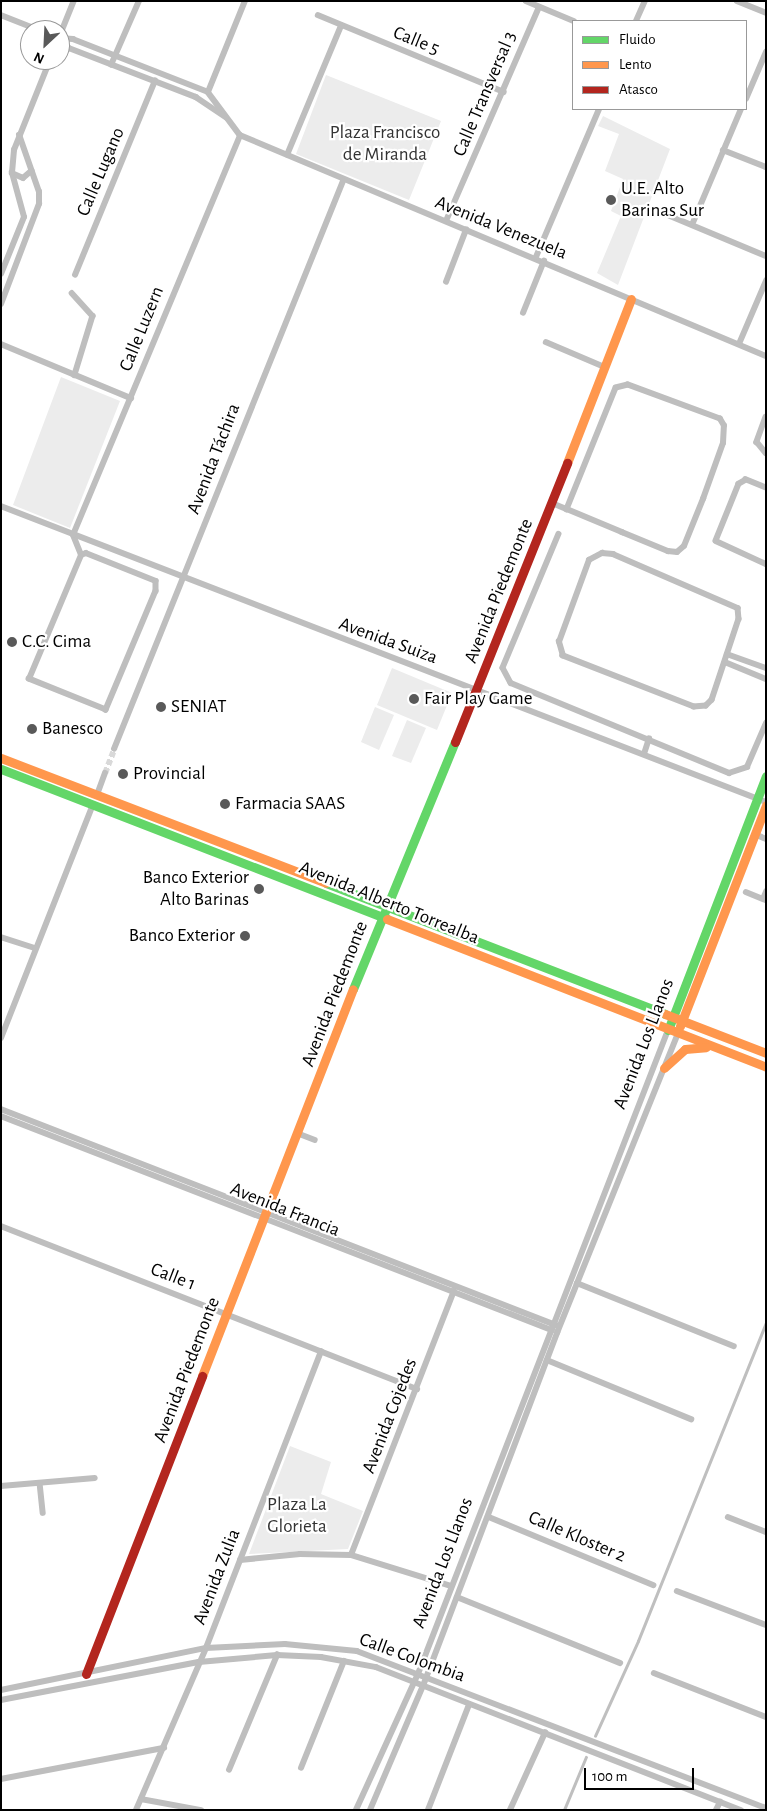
<!DOCTYPE html>
<meta charset="utf-8">
<style>
body{margin:0}
#map{position:relative;width:767px;height:1811px;overflow:hidden;background:#fff;font-family:"Alegreya Sans",sans-serif}
div>[style]{position:absolute}
[style*='--x']{left:calc(var(--x)*1px);top:calc(var(--y)*1px);width:calc(var(--w)*1px);rotate:calc(var(--a)*1deg)}
.green>*{inset:0;background:#ececec}
.stream>*{height:2.5px;margin:-1.25px;padding:0 1.25px;transform-origin:1.25px;border-radius:1.25px;background:#bfbfbf}
.street-tunnel>*{height:5.5px;margin-top:-2.75px;transform-origin:0;background:repeating-linear-gradient(90deg,#d9d9d9 0 5.5px,transparent 0 8.5px)}
.street>*{height:5.5px;margin:-2.75px;padding:0 2.75px;transform-origin:2.75px;border-radius:2.75px;background:#bebebe}
.fast>*{height:9px;margin:-4.5px;padding:0 4.5px;transform-origin:4.5px;border-radius:4.5px;background:#63d668}
.slow>*{height:9px;margin:-4.5px;padding:0 4.5px;transform-origin:4.5px;border-radius:4.5px;background:#ff974d}
.jam>*{height:9px;margin:-4.5px;padding:0 4.5px;transform-origin:4.5px;border-radius:4.5px;background:#b3261e}
.dots>*{width:14px;height:14px;translate:-50% -50%;box-sizing:border-box;border:2px solid #fff;border-radius:50%}
span{translate:-50% -50%;white-space:nowrap;text-align:center;line-height:1.15;-webkit-text-stroke:4.5px #fff;paint-order:stroke}
.street-label{font-size:19px;color:#000}
.park-label{font-size:19px;color:#333}
.poi-label{font-size:19px;color:#000}
.left{translate:0 -50%;text-align:left}
.right{translate:-100% -50%;text-align:right}
.frame{position:absolute;inset:0;border:2px solid #000;pointer-events:none}
.legend{position:absolute;left:572px;top:20px;width:175px;height:90px;box-sizing:border-box;background:#fff;border:1px solid #999;margin:0;padding:6px 9px;list-style:none;font-size:15px;color:#000}
.legend li{display:flex;align-items:center;gap:10px;height:25px}
.legend b{width:25px;border:1px solid #999}
.north{position:absolute;left:20px;top:20px;width:50px;height:50px;box-sizing:border-box;background:#fff;border:1px solid #999;border-radius:50%;rotate:205deg;font-size:14px;font-weight:700;line-height:20px;text-align:center;color:#000}
.north::after{content:'';display:block;margin:auto;width:18px;height:22px;background:#595959;clip-path:polygon(50% 0,100% 100%,50% 72%,0 100%)}
.scale{position:absolute;left:584px;top:1768px;width:110px;height:22px;box-sizing:border-box;border:2px solid #000;border-top:0;padding-left:6px;font-size:15px;line-height:18px;white-space:nowrap;color:#000;-webkit-text-stroke:4px #fff;paint-order:stroke}
</style>
<div id="map">
<div class="green">
<i style="clip-path:polygon(326px 75px,441px 121px,409px 200px,296px 154px)"></i>
<i style="clip-path:polygon(603px 116px,670px 149px,618px 285px,597px 273px,621px 216px,611px 211px,623px 179px,605px 171px,619px 134px,598px 126px)"></i>
<i style="clip-path:polygon(61px 377px,120px 401px,70px 528px,13px 505px)"></i>
<i style="clip-path:polygon(392px 668px,452px 693px,437px 730px,377px 705px)"></i>
<i style="clip-path:polygon(375px 707px,394px 715px,379px 750px,361px 742px)"></i>
<i style="clip-path:polygon(407px 720px,426px 728px,411px 763px,392px 756px)"></i>
<i style="clip-path:polygon(290px 1446px,331px 1462px,321px 1494px,363px 1511px,348px 1549px,249px 1554px)"></i>
</div>
<div class="stream">
<i style="--x:595;--y:1736;--w:104;--a:-65.6"></i>
<i style="--x:638;--y:1641;--w:344;--a:-68.1"></i>
<i style="--x:564;--y:1810;--w:57;--a:-67.5"></i>
</div>
<div class="street-tunnel">
<i style="--x:105;--y:773;--w:26;--a:-69"></i>
</div>
<div class="street">
<i style="--x:526;--y:1;--w:52;--a:22.6"></i>
<i style="--x:737;--y:1;--w:31;--a:22"></i>
<i style="--x:1;--y:15;--w:41;--a:21.5"></i>
<i style="--x:318;--y:15;--w:201;--a:22.5"></i>
<i style="--x:636;--y:21;--w:22;--a:-66"></i>
<i style="--x:60;--y:35;--w:37;--a:-68"></i>
<i style="--x:60;--y:38;--w:13;--a:4"></i>
<i style="--x:73;--y:39;--w:145;--a:21.4"></i>
<i style="--x:208;--y:92;--w:54;--a:53.3"></i>
<i style="--x:240;--y:135;--w:571;--a:22.79"></i>
<i style="--x:60;--y:39;--w:13;--a:45"></i>
<i style="--x:69;--y:48;--w:136;--a:21.1"></i>
<i style="--x:196;--y:97;--w:36;--a:34"></i>
<i style="--x:111;--y:65;--w:70;--a:-66.4"></i>
<i style="--x:208;--y:92;--w:98;--a:-67.9"></i>
<i style="--x:746;--y:99;--w:51;--a:-66.9"></i>
<i style="--x:723;--y:150;--w:46;--a:21.6"></i>
<i style="--x:287;--y:155;--w:140;--a:-67.3"></i>
<i style="--x:12;--y:173;--w:12;--a:24"></i>
<i style="--x:23;--y:178;--w:11;--a:-41"></i>
<i style="--x:656;--y:210;--w:119;--a:22.7"></i>
<i style="--x:446;--y:221;--w:233;--a:-66.5"></i>
<i style="--x:692;--y:225;--w:126;--a:-67.1"></i>
<i style="--x:536;--y:257;--w:161;--a:-66.9"></i>
<i style="--x:1;--y:274;--w:61;--a:-68"></i>
<i style="--x:24;--y:217;--w:46;--a:-105.3"></i>
<i style="--x:12;--y:173;--w:23;--a:-85"></i>
<i style="--x:14;--y:150;--w:97;--a:-68.2"></i>
<i style="--x:75;--y:275;--w:210;--a:-67.6"></i>
<i style="--x:446;--y:282;--w:56;--a:-69"></i>
<i style="--x:72;--y:293;--w:31;--a:48"></i>
<i style="--x:93;--y:316;--w:62;--a:107"></i>
<i style="--x:1;--y:304;--w:107;--a:-69.2"></i>
<i style="--x:39;--y:204;--w:12;--a:-90"></i>
<i style="--x:39;--y:192;--w:60;--a:-109.3"></i>
<i style="--x:523;--y:313;--w:56;--a:-68"></i>
<i style="--x:546;--y:342;--w:64;--a:23"></i>
<i style="--x:1;--y:344;--w:141;--a:22.6"></i>
<i style="--x:739;--y:344;--w:69;--a:-66.8"></i>
<i style="--x:766;--y:417;--w:27;--a:110"></i>
<i style="--x:757;--y:442;--w:14;--a:51"></i>
<i style="--x:766;--y:488;--w:22;--a:-158"></i>
<i style="--x:746;--y:480;--w:8;--a:150"></i>
<i style="--x:739;--y:484;--w:61;--a:112"></i>
<i style="--x:716;--y:541;--w:55;--a:24.7"></i>
<i style="--x:552;--y:503;--w:16;--a:22"></i>
<i style="--x:567;--y:509;--w:60;--a:22.7"></i>
<i style="--x:622;--y:532;--w:50;--a:22.4"></i>
<i style="--x:668;--y:551;--w:9;--a:6"></i>
<i style="--x:677;--y:552;--w:9;--a:-41"></i>
<i style="--x:684;--y:546;--w:51;--a:-68"></i>
<i style="--x:703;--y:499;--w:59;--a:-70.3"></i>
<i style="--x:723;--y:443;--w:17;--a:-87"></i>
<i style="--x:724;--y:426;--w:8;--a:-120"></i>
<i style="--x:720;--y:419;--w:98;--a:-159.7"></i>
<i style="--x:628;--y:385;--w:12;--a:166"></i>
<i style="--x:616;--y:388;--w:131;--a:112"></i>
<i style="--x:1;--y:506;--w:820;--a:21.15"></i>
<i style="--x:559;--y:534;--w:145;--a:112.7"></i>
<i style="--x:503;--y:668;--w:17;--a:62"></i>
<i style="--x:511;--y:683;--w:236;--a:22.4"></i>
<i style="--x:729;--y:773;--w:19;--a:-18"></i>
<i style="--x:747;--y:767;--w:48;--a:-66.6"></i>
<i style="--x:602;--y:553;--w:11;--a:5"></i>
<i style="--x:613;--y:554;--w:136;--a:23.4"></i>
<i style="--x:738;--y:608;--w:11;--a:85"></i>
<i style="--x:739;--y:619;--w:85;--a:108.4"></i>
<i style="--x:712;--y:700;--w:8;--a:135"></i>
<i style="--x:706;--y:706;--w:12;--a:175"></i>
<i style="--x:694;--y:707;--w:141;--a:-158.7"></i>
<i style="--x:563;--y:656;--w:15;--a:-106"></i>
<i style="--x:559;--y:642;--w:87;--a:-69.9"></i>
<i style="--x:589;--y:560;--w:15;--a:-28"></i>
<i style="--x:81;--y:555;--w:5;--a:-22"></i>
<i style="--x:86;--y:553;--w:75;--a:21.8"></i>
<i style="--x:156;--y:581;--w:10;--a:90"></i>
<i style="--x:156;--y:591;--w:129;--a:112.8"></i>
<i style="--x:106;--y:710;--w:83;--a:-158.1"></i>
<i style="--x:29;--y:679;--w:134;--a:-67.2"></i>
<i style="--x:81;--y:555;--w:22;--a:-112"></i>
<i style="--x:73;--y:535;--w:433;--a:-67.3"></i>
<i style="--x:727;--y:654;--w:41;--a:19.7"></i>
<i style="--x:725;--y:662;--w:44;--a:22.5"></i>
<i style="--x:114;--y:749;--w:612;--a:-68.04"></i>
<i style="--x:644;--y:754;--w:16;--a:-72"></i>
<i style="--x:97;--y:795;--w:23;--a:-70"></i>
<i style="--x:755;--y:834;--w:12;--a:24"></i>
<i style="--x:746;--y:892;--w:22;--a:22"></i>
<i style="--x:763;--y:899;--w:8;--a:-67"></i>
<i style="--x:1;--y:937;--w:36;--a:18"></i>
<i style="--x:1;--y:1038;--w:251;--a:-68.5"></i>
<i style="--x:1;--y:1109;--w:596;--a:21.27"></i>
<i style="--x:1;--y:1116;--w:591;--a:21.23"></i>
<i style="--x:297;--y:1133;--w:19;--a:21"></i>
<i style="--x:1;--y:1226;--w:447;--a:21.4"></i>
<i style="--x:577;--y:1283;--w:169;--a:21.9"></i>
<i style="--x:547;--y:1360;--w:156;--a:22.3"></i>
<i style="--x:40;--y:1483;--w:30;--a:84"></i>
<i style="--x:1;--y:1486;--w:94;--a:-4.9"></i>
<i style="--x:489;--y:1517;--w:178;--a:22.5"></i>
<i style="--x:728;--y:1517;--w:41;--a:21.5"></i>
<i style="--x:351;--y:1555;--w:283;--a:-68.7"></i>
<i style="--x:240;--y:1560;--w:60;--a:-5.7"></i>
<i style="--x:300;--y:1554;--w:51;--a:1.1"></i>
<i style="--x:351;--y:1555;--w:105;--a:17.2"></i>
<i style="--x:677;--y:1591;--w:95;--a:20.9"></i>
<i style="--x:457;--y:1597;--w:176;--a:22"></i>
<i style="--x:654;--y:1673;--w:120;--a:21.4"></i>
<i style="--x:1;--y:1690;--w:209;--a:-11.6"></i>
<i style="--x:206;--y:1648;--w:79;--a:-2.9"></i>
<i style="--x:285;--y:1644;--w:72;--a:5.6"></i>
<i style="--x:357;--y:1651;--w:438;--a:21"></i>
<i style="--x:1;--y:1700;--w:202;--a:-10.9"></i>
<i style="--x:199;--y:1662;--w:78;--a:-5.1"></i>
<i style="--x:277;--y:1655;--w:44;--a:2.6"></i>
<i style="--x:321;--y:1657;--w:56;--a:10.3"></i>
<i style="--x:376;--y:1667;--w:392;--a:21.4"></i>
<i style="--x:301;--y:1768;--w:115;--a:-68.1"></i>
<i style="--x:229;--y:1770;--w:125;--a:-67.3"></i>
<i style="--x:1;--y:1779;--w:166;--a:-10.8"></i>
<i style="--x:141;--y:1799;--w:61;--a:10.4"></i>
<i style="--x:136;--y:1810;--w:176;--a:-66.6"></i>
<i style="--x:206;--y:1648;--w:318;--a:-68.8"></i>
<i style="--x:356;--y:1810;--w:149;--a:-65.5"></i>
<i style="--x:418;--y:1674;--w:691;--a:-68.78"></i>
<i style="--x:370;--y:1810;--w:135;--a:-66.9"></i>
<i style="--x:423;--y:1686;--w:378;--a:-69.2"></i>
<i style="--x:557;--y:1333;--w:323;--a:-68"></i>
<i style="--x:428;--y:1810;--w:113;--a:-68.7"></i>
<i style="--x:510;--y:1810;--w:85;--a:-65.6"></i>
<i style="--x:716;--y:1810;--w:9;--a:-63"></i>
</div>
<div class="fast">
<i style="--x:1;--y:769;--w:414;--a:21.2"></i>
<i style="--x:326;--y:883;--w:363;--a:21.1"></i>
<i style="--x:353;--y:989;--w:267;--a:-67.6"></i>
<i style="--x:668;--y:1030;--w:272;--a:-68.9"></i>
</div>
<div class="slow">
<i style="--x:567;--y:463;--w:176;--a:-68.7"></i>
<i style="--x:1;--y:758;--w:348;--a:21"></i>
<i style="--x:387;--y:919;--w:407;--a:21.3"></i>
<i style="--x:665;--y:1014;--w:108;--a:21.1"></i>
<i style="--x:680;--y:1026;--w:237;--a:-68.7"></i>
<i style="--x:664;--y:1068;--w:28;--a:-42"></i>
<i style="--x:685;--y:1049;--w:21;--a:-5"></i>
<i style="--x:202;--y:1376;--w:415;--a:-68.7"></i>
</div>
<div class="jam">
<i style="--x:455;--y:742;--w:301;--a:-68.1"></i>
<i style="--x:86;--y:1674;--w:320;--a:-68.7"></i>
</div>
<div class="dots">
<i style="left:611px;top:200px;background:#595959"></i>
<i style="left:12px;top:642px;background:#595959"></i>
<i style="left:414px;top:699px;background:#595959"></i>
<i style="left:161px;top:707px;background:#595959"></i>
<i style="left:32px;top:729px;background:#595959"></i>
<i style="left:123px;top:774px;background:#595959"></i>
<i style="left:225px;top:804px;background:#595959"></i>
<i style="left:259px;top:889px;background:#595959"></i>
<i style="left:245px;top:936px;background:#595959"></i>
</div>
<div class="street-label">
<span style="left:416px;top:41px;rotate:22deg">Calle 5</span>
<span style="left:485px;top:94px;rotate:-67deg">Calle Transversal 3</span>
<span style="left:101px;top:172px;rotate:-67deg">Calle Lugano</span>
<span style="left:501px;top:228px;rotate:22deg">Avenida Venezuela</span>
<span style="left:142px;top:329px;rotate:-68deg">Calle Luzern</span>
<span style="left:214px;top:459px;rotate:-69deg">Avenida Táchira</span>
<span style="left:499px;top:591px;rotate:-68deg">Avenida Piedemonte</span>
<span style="left:388px;top:641px;rotate:20deg">Avenida Suiza</span>
<span style="left:389px;top:903px;rotate:22deg">Avenida Alberto Torrealba</span>
<span style="left:335px;top:994px;rotate:-69deg">Avenida Piedemonte</span>
<span style="left:644px;top:1044px;rotate:-69deg">Avenida Los Llanos</span>
<span style="left:285px;top:1210px;rotate:22deg">Avenida Francia</span>
<span style="left:173px;top:1277px;rotate:21deg">Calle 1</span>
<span style="left:187px;top:1370px;rotate:-69deg">Avenida Piedemonte</span>
<span style="left:390px;top:1416px;rotate:-69deg">Avenida Cojedes</span>
<span style="left:577px;top:1537px;rotate:23deg">Calle Kloster 2</span>
<span style="left:443px;top:1563px;rotate:-69deg">Avenida Los Llanos</span>
<span style="left:217px;top:1577px;rotate:-69deg">Avenida Zulia</span>
<span style="left:412px;top:1658px;rotate:20deg">Calle Colombia</span>
</div>
<div class="park-label">
<span style="left:385px;top:144px">Plaza Francisco<br>de Miranda</span>
<span style="left:297px;top:1516px">Plaza La<br>Glorieta</span>
</div>
<div class="poi-label">
<span class="left" style="left:621px;top:200px">U.E. Alto<br>Barinas Sur</span>
<span class="left" style="left:22px;top:642px">C.C. Cima</span>
<span class="left" style="left:424px;top:699px">Fair Play Game</span>
<span class="left" style="left:171px;top:707px">SENIAT</span>
<span class="left" style="left:42px;top:729px">Banesco</span>
<span class="left" style="left:133px;top:774px">Provincial</span>
<span class="left" style="left:235px;top:804px">Farmacia SAAS</span>
<span class="right" style="left:249px;top:889px">Banco Exterior<br>Alto Barinas</span>
<span class="right" style="left:235px;top:936px">Banco Exterior</span>
</div>
<div class="frame"></div>
<ul class="legend">
<li><b style="height:6px;background:#63d668"></b>Fluido</li>
<li><b style="height:6px;background:#ff974d"></b>Lento</li>
<li><b style="height:6px;background:#b3261e"></b>Atasco</li>
</ul>
<div class="north">N</div>
<div class="scale">100 m</div>
</div>
